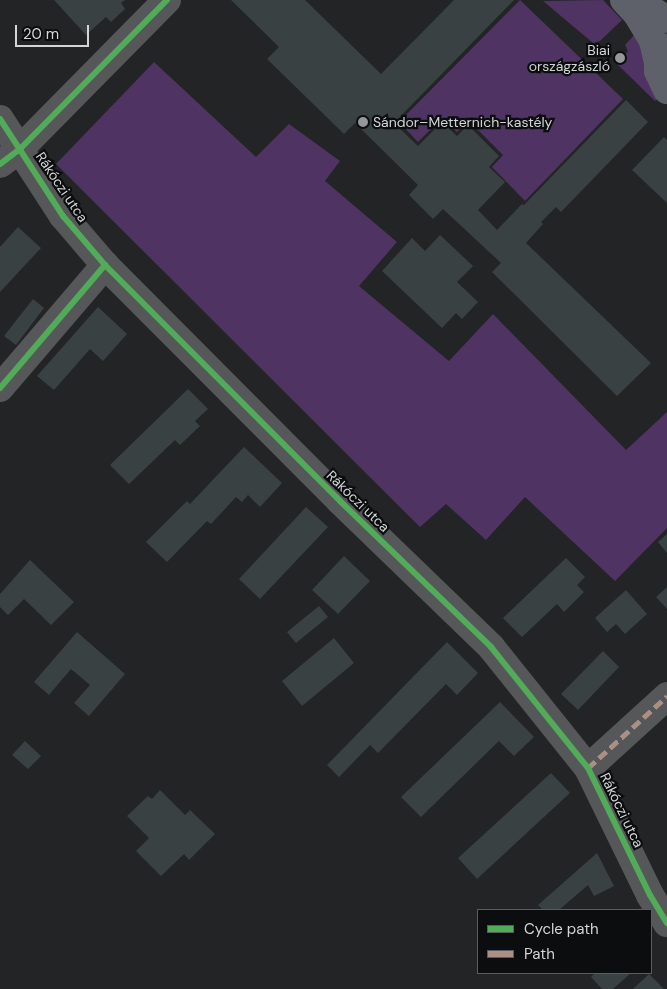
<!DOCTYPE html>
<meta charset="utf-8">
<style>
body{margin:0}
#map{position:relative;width:667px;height:989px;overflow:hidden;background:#222426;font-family:"DM Sans",sans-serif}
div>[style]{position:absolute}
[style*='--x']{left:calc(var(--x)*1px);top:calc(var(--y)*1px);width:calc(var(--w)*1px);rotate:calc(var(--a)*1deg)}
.green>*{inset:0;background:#4f3363}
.building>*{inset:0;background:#3a4143}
.minor>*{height:28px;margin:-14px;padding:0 14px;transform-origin:14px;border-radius:14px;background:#555758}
.major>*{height:28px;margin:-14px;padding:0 14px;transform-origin:14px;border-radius:14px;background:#5e606a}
.quiet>*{height:5px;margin-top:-2.5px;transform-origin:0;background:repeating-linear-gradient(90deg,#ac8f84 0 10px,transparent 0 15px)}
.cycleway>*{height:6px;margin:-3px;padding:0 3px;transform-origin:3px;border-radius:3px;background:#51ab58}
.dots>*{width:14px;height:14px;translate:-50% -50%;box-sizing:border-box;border:2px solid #0c0d0e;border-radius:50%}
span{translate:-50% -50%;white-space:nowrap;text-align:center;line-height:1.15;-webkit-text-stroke:4.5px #0c0d0e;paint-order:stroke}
.poi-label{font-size:14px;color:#d3d5d7}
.right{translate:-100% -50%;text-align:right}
.left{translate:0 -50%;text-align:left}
.street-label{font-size:14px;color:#d3d5d7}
.legend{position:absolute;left:477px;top:909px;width:175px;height:65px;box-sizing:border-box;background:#0c0d0e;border:1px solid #5c5d5e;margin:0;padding:6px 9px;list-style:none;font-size:15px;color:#d3d5d7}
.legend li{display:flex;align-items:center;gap:10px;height:25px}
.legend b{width:25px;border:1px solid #5c5d5e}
.scale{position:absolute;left:15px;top:25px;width:74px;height:22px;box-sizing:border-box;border:2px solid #d3d5d7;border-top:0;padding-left:6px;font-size:15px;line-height:18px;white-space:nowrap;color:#d3d5d7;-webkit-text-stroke:4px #0c0d0e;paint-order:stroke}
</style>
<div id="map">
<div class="green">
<i style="clip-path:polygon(520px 0,623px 99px,525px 201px,492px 167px,503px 155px,469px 121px,457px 132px,442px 118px,418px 142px,399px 122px)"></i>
<i style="clip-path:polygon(603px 0,622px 20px,600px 41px,593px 43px,543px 1px)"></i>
<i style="clip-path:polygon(635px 34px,642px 44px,658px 98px,655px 101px,617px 64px,628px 51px,625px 45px)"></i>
<i style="clip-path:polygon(154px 62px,256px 157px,289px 124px,340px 161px,325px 181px,397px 242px,359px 286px,449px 361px,493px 314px,626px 450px,667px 412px,667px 528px,615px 581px,525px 497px,486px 540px,446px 504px,420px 527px,56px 164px)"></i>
</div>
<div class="building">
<i style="clip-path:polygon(54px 0,125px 0,121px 3px,125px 9px,111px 22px,106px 17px,86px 35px)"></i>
<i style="clip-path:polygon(231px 0,305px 0,381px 74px,454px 0,514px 0,394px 123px,418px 146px,442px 122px,457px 136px,468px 125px,499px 156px,489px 167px,505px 182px,478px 210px,497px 230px,522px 204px,524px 205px,626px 100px,648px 122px,561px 212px,556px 207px,541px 222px,543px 224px,526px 243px,651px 363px,617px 396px,492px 272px,501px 263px,443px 209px,433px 219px,409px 195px,418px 185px,355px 123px,344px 134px,267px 59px,279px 47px)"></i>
<i style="clip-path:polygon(664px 137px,667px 140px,667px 203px,632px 170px)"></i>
<i style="clip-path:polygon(18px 227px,41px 248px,0 292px,0 247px)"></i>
<i style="clip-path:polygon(440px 235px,473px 266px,457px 282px,478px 302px,462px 319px,456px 313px,442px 328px,382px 271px,412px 238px,425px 251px)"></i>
<i style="clip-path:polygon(33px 299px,44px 308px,16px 345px,4px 336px)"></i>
<i style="clip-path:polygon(98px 307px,127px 334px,103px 361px,90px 349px,54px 390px,37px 376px)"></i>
<i style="clip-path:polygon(188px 389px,208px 409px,195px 421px,200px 426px,180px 445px,175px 440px,129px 484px,110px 465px)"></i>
<i style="clip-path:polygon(244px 447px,282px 483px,260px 507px,248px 495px,242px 502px,236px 497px,211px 524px,207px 521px,167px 562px,146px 542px,187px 501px,190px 504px)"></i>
<i style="clip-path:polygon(306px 507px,328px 527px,260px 599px,239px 579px)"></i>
<i style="clip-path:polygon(667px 534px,667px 553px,658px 542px)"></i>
<i style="clip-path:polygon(344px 556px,370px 581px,338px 614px,312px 590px)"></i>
<i style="clip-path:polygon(566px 558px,585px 577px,577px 585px,584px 592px,564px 612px,557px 604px,522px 637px,503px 618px)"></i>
<i style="clip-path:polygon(30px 560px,74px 602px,51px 625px,24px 599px,8px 615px,0 607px,0 594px)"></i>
<i style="clip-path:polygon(667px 587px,667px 609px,656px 597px)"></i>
<i style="clip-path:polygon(626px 590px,647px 614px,625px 634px,616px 624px,607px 632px,595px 618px)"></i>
<i style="clip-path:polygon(319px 606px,328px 617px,296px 643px,287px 632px)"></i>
<i style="clip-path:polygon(77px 632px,125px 674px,89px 716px,74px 703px,90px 685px,71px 669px,49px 695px,34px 682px)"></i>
<i style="clip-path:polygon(334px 638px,354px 663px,302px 706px,282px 681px)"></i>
<i style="clip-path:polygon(447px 642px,478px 673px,457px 695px,446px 684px,378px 753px,370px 745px,339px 777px,327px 765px)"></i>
<i style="clip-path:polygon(603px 651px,619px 667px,578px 710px,561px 694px)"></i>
<i style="clip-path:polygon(500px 702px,534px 737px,514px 756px,499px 741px,421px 817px,401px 797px)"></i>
<i style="clip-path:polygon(25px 741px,41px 756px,28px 769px,12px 755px)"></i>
<i style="clip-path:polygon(551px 773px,570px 793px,477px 879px,458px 858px)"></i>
<i style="clip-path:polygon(160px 790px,185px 815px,190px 810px,215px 834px,189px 860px,184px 854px,161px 876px,136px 851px,149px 838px,127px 816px,148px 796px,152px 799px)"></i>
<i style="clip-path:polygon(597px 853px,614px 886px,594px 896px,588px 885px,559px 910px,543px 910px,538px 905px)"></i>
<i style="clip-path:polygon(595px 973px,631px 973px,613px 989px,602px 989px,591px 977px)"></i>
<i style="clip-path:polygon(649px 974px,664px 989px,633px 989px)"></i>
</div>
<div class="minor">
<i style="--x:0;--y:119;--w:116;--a:57"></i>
<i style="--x:63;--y:216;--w:65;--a:49.4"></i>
<i style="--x:105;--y:265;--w:333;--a:45.1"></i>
<i style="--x:340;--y:501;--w:210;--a:44"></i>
<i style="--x:491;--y:647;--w:155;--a:51.3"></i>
<i style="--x:588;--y:768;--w:141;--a:64"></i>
<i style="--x:650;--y:895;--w:33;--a:59"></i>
<i style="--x:0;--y:164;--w:26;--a:-37"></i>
<i style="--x:21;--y:148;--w:208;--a:-45.4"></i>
<i style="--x:0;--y:388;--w:162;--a:-49.5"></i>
<i style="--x:588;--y:768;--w:107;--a:-42.3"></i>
</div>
<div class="major">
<i style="--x:624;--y:0;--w:19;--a:47"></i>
<i style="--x:637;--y:14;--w:31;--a:59"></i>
<i style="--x:653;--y:41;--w:23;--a:77"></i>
<i style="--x:634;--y:0;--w:38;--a:30"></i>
<i style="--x:662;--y:47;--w:10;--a:114"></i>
<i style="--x:658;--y:56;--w:15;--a:90"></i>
<i style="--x:658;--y:71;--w:21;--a:65"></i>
</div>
<div class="quiet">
<i style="--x:588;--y:768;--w:107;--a:-42.3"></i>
</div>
<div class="cycleway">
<i style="--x:0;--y:119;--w:116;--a:57"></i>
<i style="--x:63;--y:216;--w:65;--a:49.4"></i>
<i style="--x:105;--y:265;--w:333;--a:45.1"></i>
<i style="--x:340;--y:501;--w:210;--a:44"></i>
<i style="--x:491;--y:647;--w:155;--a:51.3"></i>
<i style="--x:588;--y:768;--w:141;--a:64"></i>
<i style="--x:650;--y:895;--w:33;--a:59"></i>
<i style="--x:0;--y:164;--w:26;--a:-37"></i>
<i style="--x:21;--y:148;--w:208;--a:-45.4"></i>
<i style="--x:0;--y:388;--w:162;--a:-49.5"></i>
</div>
<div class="dots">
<i style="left:620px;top:58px;background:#959799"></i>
<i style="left:363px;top:122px;background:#959799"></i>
</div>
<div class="poi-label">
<span class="right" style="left:610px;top:58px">Biai<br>országzászló</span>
<span class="left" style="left:373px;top:122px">Sándor–Metternich-kastély</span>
</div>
<div class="street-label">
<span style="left:62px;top:187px;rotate:56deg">Rákóczi utca</span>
<span style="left:358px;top:501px;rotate:44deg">Rákóczi utca</span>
<span style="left:622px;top:810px;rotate:64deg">Rákóczi utca</span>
</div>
<ul class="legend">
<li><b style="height:6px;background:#51ab58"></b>Cycle path</li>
<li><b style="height:6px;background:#ac8f84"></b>Path</li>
</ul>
<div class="scale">20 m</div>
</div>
